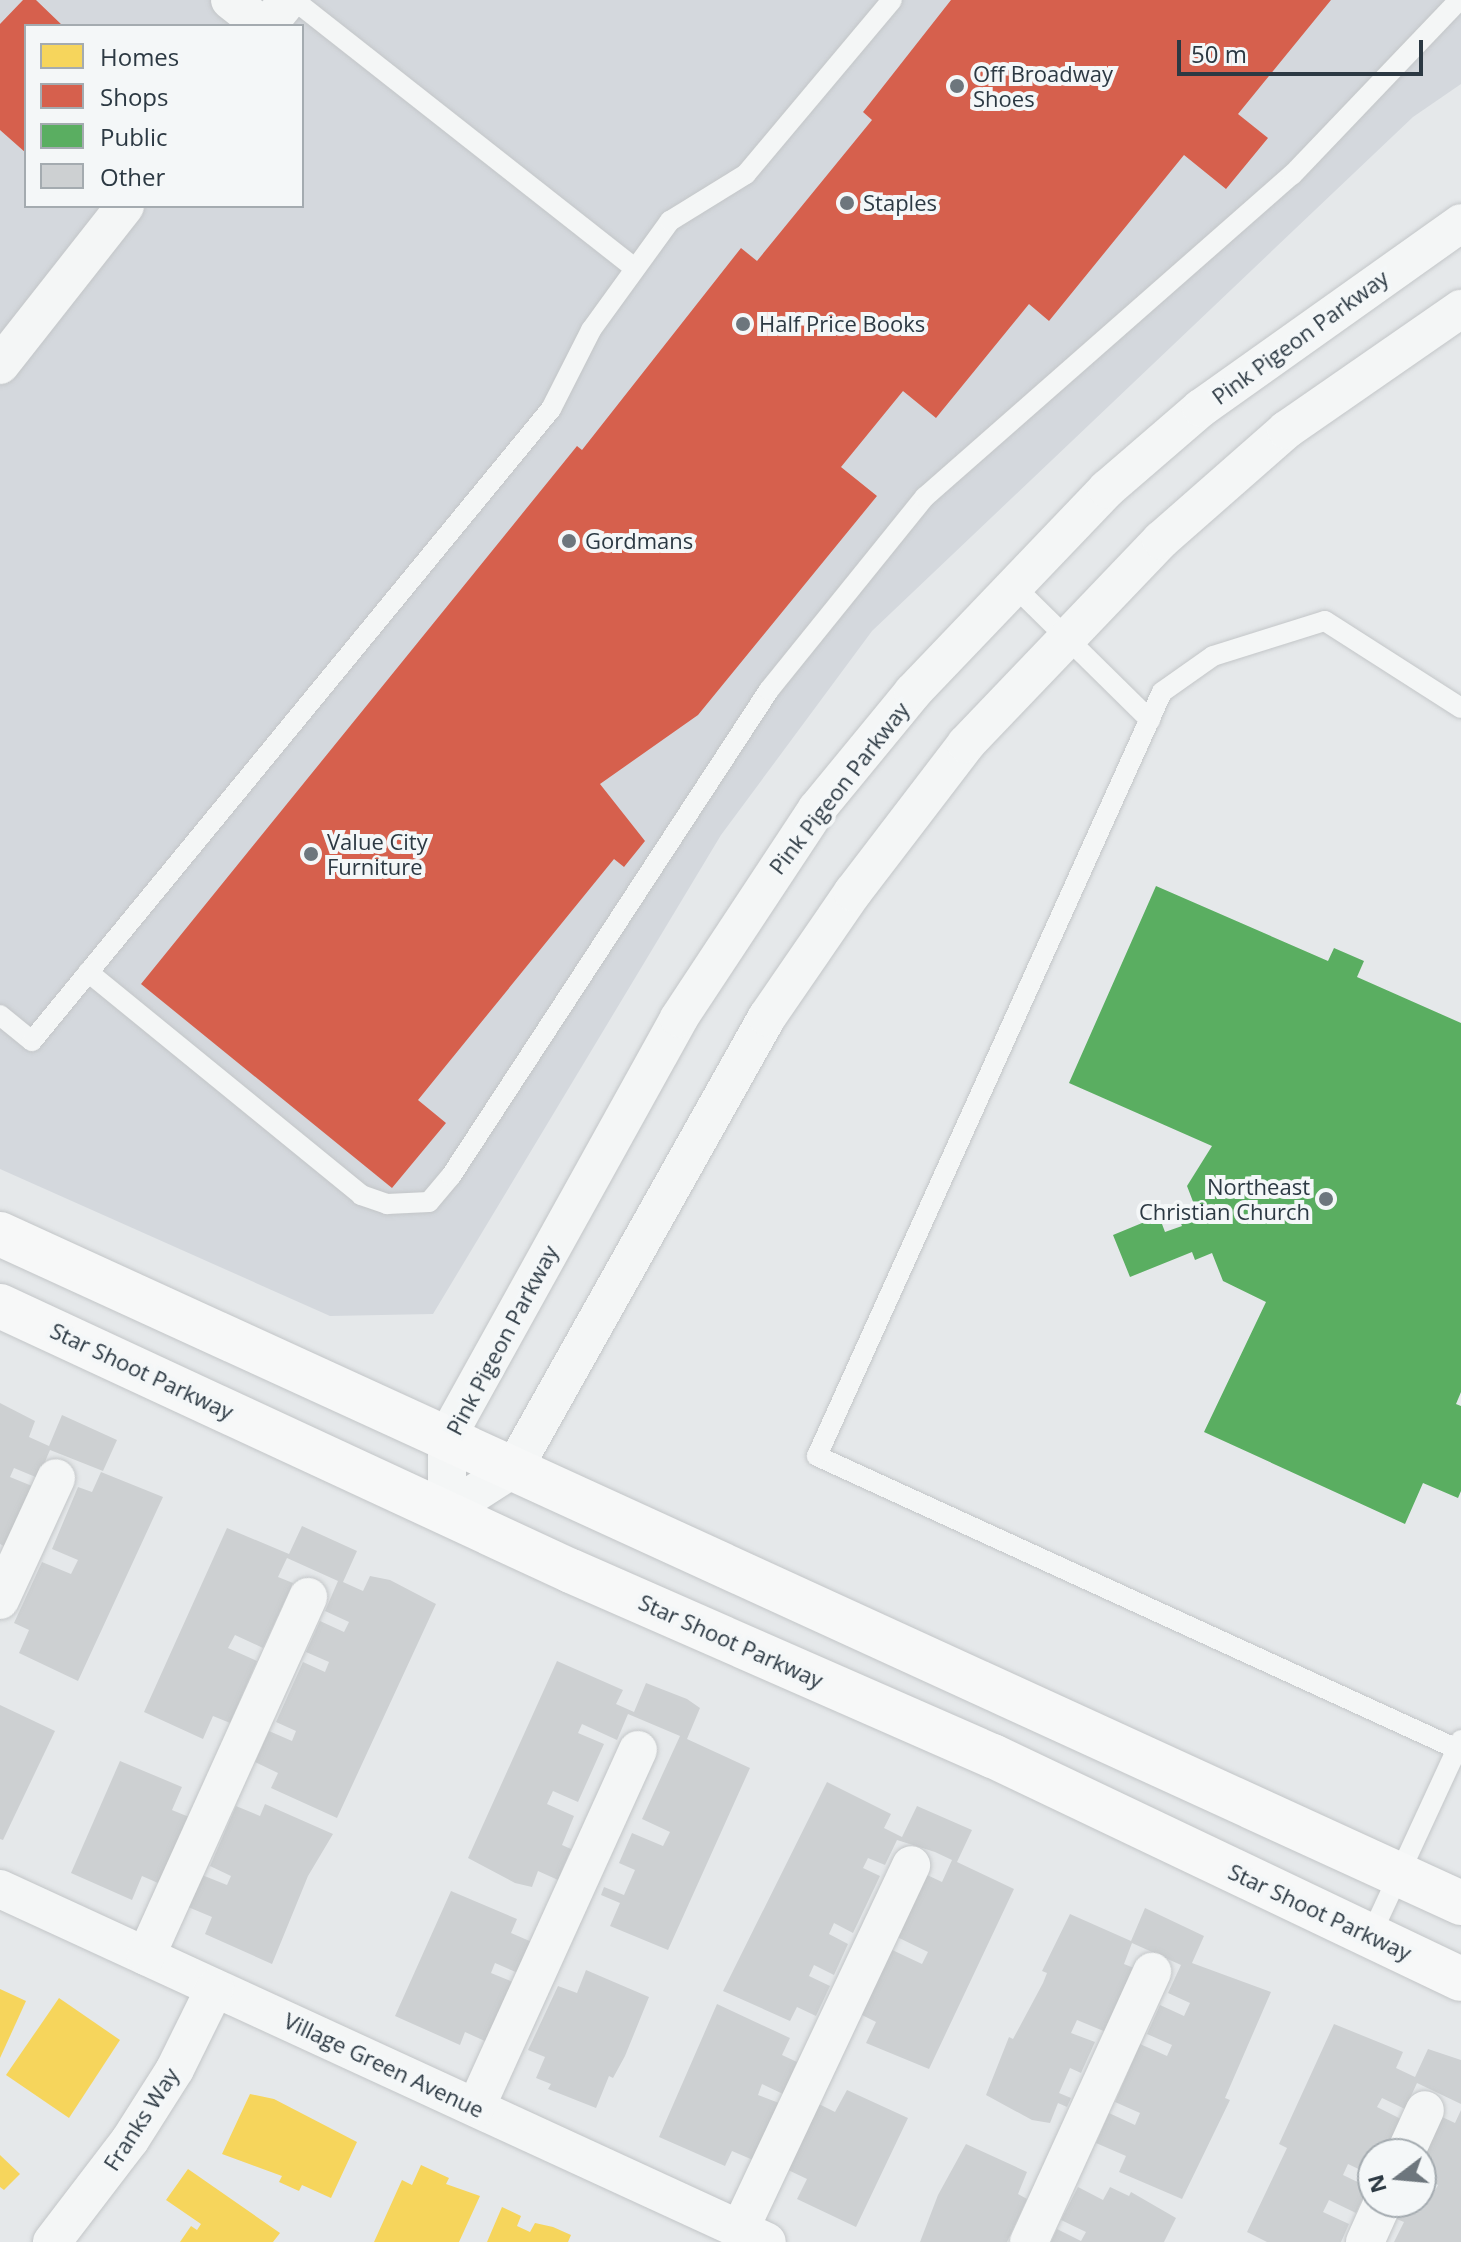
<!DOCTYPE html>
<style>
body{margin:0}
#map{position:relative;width:1461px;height:2242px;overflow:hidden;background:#e5e8ea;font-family:"Open Sans",sans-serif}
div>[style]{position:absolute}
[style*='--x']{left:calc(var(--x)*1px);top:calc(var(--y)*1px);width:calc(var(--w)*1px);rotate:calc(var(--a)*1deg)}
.built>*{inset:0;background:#d4d8dd}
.homes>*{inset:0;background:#f6d55c}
.shops>*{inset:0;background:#d6604d}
.public>*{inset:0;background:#5aae61}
.building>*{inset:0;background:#cdd0d2}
.roads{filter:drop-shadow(0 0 2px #c3c6c8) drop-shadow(0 0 2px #c3c6c8)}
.lane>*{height:20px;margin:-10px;padding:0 10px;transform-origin:10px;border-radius:10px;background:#f4f6f6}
.street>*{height:38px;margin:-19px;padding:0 19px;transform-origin:19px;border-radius:19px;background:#f4f6f6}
.secondary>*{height:44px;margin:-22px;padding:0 22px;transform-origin:22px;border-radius:22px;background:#f7f8f8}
.dots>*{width:22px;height:22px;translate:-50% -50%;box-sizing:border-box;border:4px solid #f4f7f8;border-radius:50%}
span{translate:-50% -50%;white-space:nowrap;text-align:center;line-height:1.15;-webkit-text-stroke:8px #f4f7f8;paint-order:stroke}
.poi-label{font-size:22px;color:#2c3943}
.left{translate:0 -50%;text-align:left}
.right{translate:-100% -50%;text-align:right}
.street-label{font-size:22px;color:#2c3943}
.legend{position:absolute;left:24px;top:24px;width:280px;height:184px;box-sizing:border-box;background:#f4f7f8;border:2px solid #a4abb0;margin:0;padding:10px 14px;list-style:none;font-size:24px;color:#2c3943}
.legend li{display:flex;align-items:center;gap:16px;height:40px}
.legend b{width:40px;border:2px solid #a4abb0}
.north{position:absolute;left:1357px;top:2138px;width:80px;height:80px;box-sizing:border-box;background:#f4f7f8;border:2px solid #a4abb0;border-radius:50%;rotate:254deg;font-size:22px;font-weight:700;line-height:32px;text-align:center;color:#2c3943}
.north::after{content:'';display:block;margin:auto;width:28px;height:36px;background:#6d767d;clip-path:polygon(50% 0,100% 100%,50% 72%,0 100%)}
.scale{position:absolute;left:1177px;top:40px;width:246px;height:36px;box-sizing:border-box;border:4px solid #2c3943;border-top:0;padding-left:10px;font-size:24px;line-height:28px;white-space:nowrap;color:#2c3943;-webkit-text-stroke:6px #f4f7f8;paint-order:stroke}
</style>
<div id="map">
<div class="built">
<i style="clip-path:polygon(evenodd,0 0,1461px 0,1461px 84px,1413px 117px,872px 631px,721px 835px,433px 1314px,330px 1316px,0 1169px,0 0,26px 26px,302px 26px,302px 206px,26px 206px,26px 26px)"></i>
</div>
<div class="homes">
<i style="clip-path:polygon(0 1989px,26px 2001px,0 2058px)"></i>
<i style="clip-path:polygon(59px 1998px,120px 2040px,69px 2118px,6px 2075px)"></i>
<i style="clip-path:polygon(250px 2094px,274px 2099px,357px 2142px,331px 2198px,302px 2185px,299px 2191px,279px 2182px,282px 2176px,222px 2154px)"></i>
<i style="clip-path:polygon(0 2155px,20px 2174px,4px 2190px,0 2187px)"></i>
<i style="clip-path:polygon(421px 2165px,449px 2178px,446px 2184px,480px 2196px,459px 2242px,374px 2242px,402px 2180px,412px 2185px)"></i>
<i style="clip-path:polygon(188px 2169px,280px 2233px,273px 2242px,180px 2242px,191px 2226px,197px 2230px,201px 2224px,166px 2200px)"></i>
<i style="clip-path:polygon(502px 2207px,521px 2216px,517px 2226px,530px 2232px,535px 2223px,553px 2227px,571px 2235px,568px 2242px,487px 2242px)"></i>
</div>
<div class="shops">
<i style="clip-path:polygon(23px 0,36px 0,63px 26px,26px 26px,26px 153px,0 130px,0 24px)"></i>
<i style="clip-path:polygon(951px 0,1331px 0,1238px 114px,1268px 138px,1226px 189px,1184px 155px,1049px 321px,1029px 304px,936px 418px,903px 391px,841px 467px,877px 496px,698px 715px,600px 784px,645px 841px,624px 867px,614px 859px,418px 1100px,446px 1123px,392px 1188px,141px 984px,577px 446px,582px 450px,741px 248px,757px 261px,872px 120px,863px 112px)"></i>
</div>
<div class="public">
<i style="clip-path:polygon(1156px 886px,1328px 961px,1334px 948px,1364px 961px,1357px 977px,1461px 1023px,1461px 1392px,1456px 1404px,1461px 1406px,1461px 1491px,1458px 1498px,1423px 1483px,1405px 1524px,1204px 1432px,1266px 1302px,1223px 1281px,1212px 1253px,1195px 1260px,1192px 1252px,1130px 1277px,1113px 1235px,1159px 1216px,1165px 1232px,1182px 1226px,1179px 1219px,1197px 1212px,1187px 1186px,1212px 1146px,1069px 1083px)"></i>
</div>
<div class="building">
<i style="clip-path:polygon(0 1403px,35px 1421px,29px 1437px,49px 1446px,62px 1415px,117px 1440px,103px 1471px,50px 1450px,38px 1478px,14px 1468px,10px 1477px,32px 1486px,6px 1547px,0 1544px)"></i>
<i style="clip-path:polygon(101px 1472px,163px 1497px,78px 1681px,19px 1653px,29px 1630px,14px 1623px,42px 1562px,71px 1574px,78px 1560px,52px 1549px,78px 1487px,92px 1492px)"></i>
<i style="clip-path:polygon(302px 1526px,357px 1551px,343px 1582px,363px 1591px,370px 1576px,390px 1580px,436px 1604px,337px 1818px,271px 1788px,278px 1773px,255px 1762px,269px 1731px,292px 1741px,296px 1731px,276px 1722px,303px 1662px,325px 1672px,329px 1662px,306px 1652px,320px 1621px,344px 1632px,349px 1622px,325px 1611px,338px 1581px,287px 1558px,278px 1577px,293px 1583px,263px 1648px,235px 1635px,228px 1648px,257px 1661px,230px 1723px,213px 1716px,203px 1739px,144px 1712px,227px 1528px,289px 1554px)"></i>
<i style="clip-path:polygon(557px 1661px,623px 1690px,616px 1704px,634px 1712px,646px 1683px,687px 1699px,700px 1708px,687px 1739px,750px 1768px,668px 1950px,610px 1926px,620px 1903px,601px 1895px,604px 1887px,624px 1895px,635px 1870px,619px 1863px,632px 1833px,663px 1846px,670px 1832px,642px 1819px,680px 1736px,628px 1714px,617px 1740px,582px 1724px,578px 1733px,604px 1744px,578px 1802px,553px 1791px,547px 1804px,574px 1816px,562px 1845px,571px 1849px,558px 1880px,538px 1871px,532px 1887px,515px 1883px,468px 1858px)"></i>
<i style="clip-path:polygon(0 1705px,55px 1731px,3px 1840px,0 1839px)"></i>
<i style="clip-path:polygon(120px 1761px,182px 1787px,172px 1810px,189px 1817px,158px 1883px,142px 1876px,132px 1900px,71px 1873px)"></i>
<i style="clip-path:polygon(827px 1782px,891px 1814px,884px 1828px,902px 1837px,917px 1806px,972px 1830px,957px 1862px,1014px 1889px,929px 2069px,866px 2043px,876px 2022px,858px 2013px,888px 1948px,922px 1964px,928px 1952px,895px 1936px,925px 1874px,942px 1882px,952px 1860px,935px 1852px,897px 1840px,885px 1865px,868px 1858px,863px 1868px,880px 1876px,853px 1933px,834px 1923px,829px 1934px,848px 1944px,834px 1975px,814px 1965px,809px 1976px,830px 1986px,816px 2016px,797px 2007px,790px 2021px,723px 1991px)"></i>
<i style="clip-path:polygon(265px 1804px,333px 1834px,308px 1876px,272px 1964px,205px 1934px,212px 1917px,188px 1907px,202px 1875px,227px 1885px,231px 1876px,210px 1866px,236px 1806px,260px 1816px)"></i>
<i style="clip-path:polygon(451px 1891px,517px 1919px,511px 1933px,532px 1942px,518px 1973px,495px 1963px,491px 1973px,513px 1982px,487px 2042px,465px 2032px,460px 2045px,395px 2016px)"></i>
<i style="clip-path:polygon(1145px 1908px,1204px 1936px,1192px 1963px,1271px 1992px,1225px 2098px,1230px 2100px,1182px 2199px,1119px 2172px,1126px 2156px,1096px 2143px,1109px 2113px,1135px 2125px,1140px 2113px,1115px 2102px,1140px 2044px,1167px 2056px,1172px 2045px,1147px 2034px,1160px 2005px,1184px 2016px,1190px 2003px,1168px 1993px,1181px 1965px,1132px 1943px,1124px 1964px,1134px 1968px,1106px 2032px,1077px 2020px,1071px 2033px,1095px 2042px,1081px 2073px,1070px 2068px,1059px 2093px,1071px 2098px,1067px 2107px,1058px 2103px,1050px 2123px,1032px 2120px,986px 2095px,1009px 2037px,1013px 2039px,1043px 1983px,1047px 1973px,1042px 1971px,1070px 1914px,1131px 1941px)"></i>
<i style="clip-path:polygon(586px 1970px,649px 1997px,625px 2056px,613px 2078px,609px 2076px,596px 2108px,548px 2089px,551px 2084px,536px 2078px,545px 2057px,528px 2050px,558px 1986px,577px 1993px)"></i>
<i style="clip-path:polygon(717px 2004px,790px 2038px,782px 2055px,797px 2062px,783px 2094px,762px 2084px,758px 2095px,779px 2103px,753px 2160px,732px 2151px,725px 2166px,659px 2137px)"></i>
<i style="clip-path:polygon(1334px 2024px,1403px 2052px,1396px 2068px,1415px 2077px,1428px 2049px,1461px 2060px,1461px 2104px,1417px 2083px,1405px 2109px,1382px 2098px,1377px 2107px,1403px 2120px,1387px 2154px,1373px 2154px,1373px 2176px,1348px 2164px,1343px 2175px,1368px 2187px,1356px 2213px,1329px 2200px,1323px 2212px,1349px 2224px,1341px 2242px,1267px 2242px,1247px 2232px,1287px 2148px,1279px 2144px)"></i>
<i style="clip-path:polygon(847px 2090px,908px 2118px,856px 2227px,797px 2199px,807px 2179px,786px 2169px,819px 2104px,835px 2112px)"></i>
<i style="clip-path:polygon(1461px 2110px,1461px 2242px,1394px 2242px,1404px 2222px,1389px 2216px,1396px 2202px,1421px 2202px,1421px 2190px,1432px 2196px,1438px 2185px,1421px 2177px,1421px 2157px,1440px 2116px,1455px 2123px)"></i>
<i style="clip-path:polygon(966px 2144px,1027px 2172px,1018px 2194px,1027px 2199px,1007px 2242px,920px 2242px,938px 2195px)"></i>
<i style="clip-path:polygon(1078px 2187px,1103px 2200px,1110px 2187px,1129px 2196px,1131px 2192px,1176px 2218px,1164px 2242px,1051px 2242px,1057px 2229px,1081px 2241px,1086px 2232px,1061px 2220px)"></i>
</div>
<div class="roads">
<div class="lane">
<i style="--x:294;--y:0;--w:430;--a:38.2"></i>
<i style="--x:1012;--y:584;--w:194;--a:44.6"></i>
<i style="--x:88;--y:972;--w:353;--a:39.2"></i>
<i style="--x:361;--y:1195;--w:28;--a:19"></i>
<i style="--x:387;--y:1204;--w:42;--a:-2.7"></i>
<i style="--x:429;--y:1202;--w:34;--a:-50"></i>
<i style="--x:451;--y:1176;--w:581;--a:-56.8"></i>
<i style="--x:769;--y:690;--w:248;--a:-51.1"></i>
<i style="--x:925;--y:497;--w:488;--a:-41.3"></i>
<i style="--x:1292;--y:175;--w:242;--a:-46.3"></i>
<i style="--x:0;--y:1015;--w:41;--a:39.1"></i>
<i style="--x:32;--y:1041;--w:818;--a:-50.61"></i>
<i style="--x:551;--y:409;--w:89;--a:-63.1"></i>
<i style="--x:591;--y:330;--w:135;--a:-54.1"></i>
<i style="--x:670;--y:221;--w:89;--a:-31.7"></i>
<i style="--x:746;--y:174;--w:227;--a:-50"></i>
<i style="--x:1457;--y:1749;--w:704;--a:-155.4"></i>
<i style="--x:817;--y:1456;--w:838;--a:-65.7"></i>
<i style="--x:1162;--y:692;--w:62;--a:-35.2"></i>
<i style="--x:1213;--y:656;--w:117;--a:-17.4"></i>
<i style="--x:1325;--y:621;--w:161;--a:32.6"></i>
<i style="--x:1370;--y:1937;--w:217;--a:-65.2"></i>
</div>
<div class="street">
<i style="--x:230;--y:0;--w:42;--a:38.2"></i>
<i style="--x:267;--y:26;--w:33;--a:-51"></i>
<i style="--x:0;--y:365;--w:202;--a:-51.8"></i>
<i style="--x:447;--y:1511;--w:74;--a:-90"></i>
<i style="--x:447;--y:1437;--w:479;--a:-61"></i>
<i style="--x:679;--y:1018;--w:250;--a:-56.6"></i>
<i style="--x:817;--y:809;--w:151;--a:-50.6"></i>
<i style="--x:913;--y:692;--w:281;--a:-46.3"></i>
<i style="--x:1107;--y:489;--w:124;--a:-40.8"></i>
<i style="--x:1201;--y:408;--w:319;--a:-35.4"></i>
<i style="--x:447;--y:1511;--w:80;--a:-32.7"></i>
<i style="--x:514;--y:1468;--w:517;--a:-60.71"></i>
<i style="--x:767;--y:1017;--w:152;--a:-55.5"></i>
<i style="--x:853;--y:892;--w:186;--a:-52.6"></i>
<i style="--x:966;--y:744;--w:282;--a:-46.3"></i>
<i style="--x:1161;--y:540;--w:167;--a:-41.3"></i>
<i style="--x:1286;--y:430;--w:213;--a:-34.7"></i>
<i style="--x:0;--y:1600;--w:134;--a:-65.3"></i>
<i style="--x:0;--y:1889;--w:844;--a:24.71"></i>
<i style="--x:146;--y:1956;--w:394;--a:-65.7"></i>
<i style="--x:476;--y:2107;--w:392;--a:-65.6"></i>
<i style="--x:1405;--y:2154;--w:48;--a:-65.6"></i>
<i style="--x:740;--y:2229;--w:402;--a:-64.8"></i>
<i style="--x:52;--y:2242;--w:128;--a:-52.6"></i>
<i style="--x:130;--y:2140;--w:84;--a:-57.6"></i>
<i style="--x:175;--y:2069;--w:90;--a:-63.7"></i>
<i style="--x:1029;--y:2242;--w:297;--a:-65.5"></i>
<i style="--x:1365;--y:2242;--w:44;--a:-65.8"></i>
</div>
<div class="secondary">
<i style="--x:0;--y:1234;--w:1607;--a:24.6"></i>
<i style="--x:0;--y:1306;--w:629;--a:24.9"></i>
<i style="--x:571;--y:1571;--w:461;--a:23.7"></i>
<i style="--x:993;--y:1756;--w:518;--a:25.48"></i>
</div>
</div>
<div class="dots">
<i style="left:957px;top:86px;background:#6d767d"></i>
<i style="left:847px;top:203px;background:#6d767d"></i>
<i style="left:743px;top:324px;background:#6d767d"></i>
<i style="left:569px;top:541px;background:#6d767d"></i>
<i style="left:311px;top:854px;background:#6d767d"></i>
<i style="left:1326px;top:1199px;background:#6d767d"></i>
</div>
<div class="poi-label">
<span class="left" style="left:973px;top:86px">Off Broadway<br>Shoes</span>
<span class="left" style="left:863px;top:203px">Staples</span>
<span class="left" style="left:759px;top:324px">Half Price Books</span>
<span class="left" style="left:585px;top:541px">Gordmans</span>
<span class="left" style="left:327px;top:854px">Value City<br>Furniture</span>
<span class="right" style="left:1310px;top:1199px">Northeast<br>Christian Church</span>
</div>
<div class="street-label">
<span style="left:1300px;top:337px;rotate:-36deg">Pink Pigeon Parkway</span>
<span style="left:839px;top:788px;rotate:-52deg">Pink Pigeon Parkway</span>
<span style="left:502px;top:1340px;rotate:-62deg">Pink Pigeon Parkway</span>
<span style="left:142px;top:1371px;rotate:25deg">Star Shoot Parkway</span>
<span style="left:731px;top:1641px;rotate:24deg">Star Shoot Parkway</span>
<span style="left:1320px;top:1912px;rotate:25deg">Star Shoot Parkway</span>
<span style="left:384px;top:2065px;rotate:25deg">Village Green Avenue</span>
<span style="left:141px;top:2119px;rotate:-57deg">Franks Way</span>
</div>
<ul class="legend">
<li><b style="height:22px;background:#f6d55c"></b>Homes</li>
<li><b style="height:22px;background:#d6604d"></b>Shops</li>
<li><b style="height:22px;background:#5aae61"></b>Public</li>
<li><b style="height:22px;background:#cdd0d2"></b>Other</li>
</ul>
<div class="north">N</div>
<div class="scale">50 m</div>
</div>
